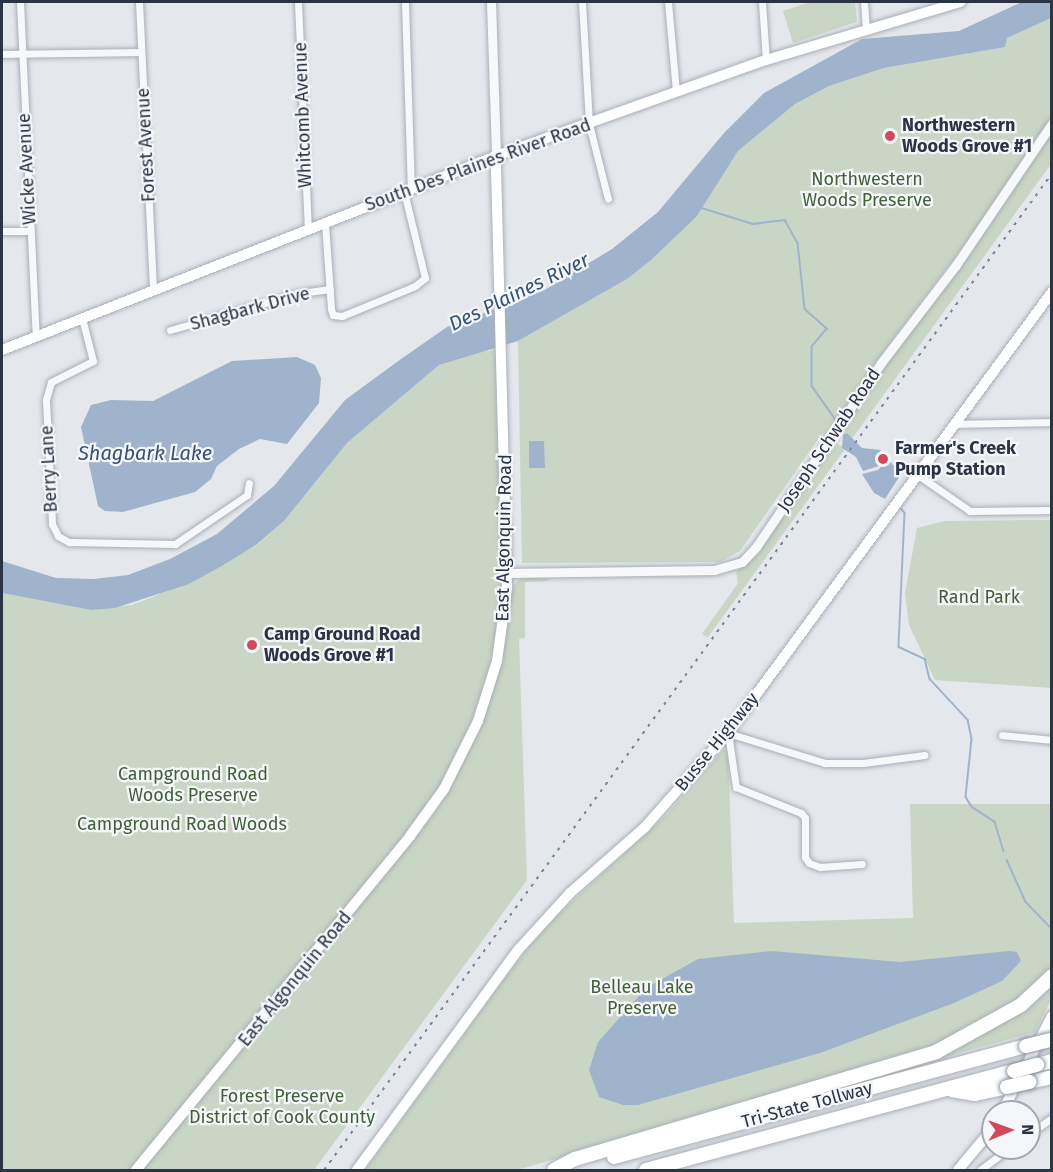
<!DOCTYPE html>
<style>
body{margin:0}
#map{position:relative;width:1053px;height:1172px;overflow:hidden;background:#e4e7ec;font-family:"Fira Sans",sans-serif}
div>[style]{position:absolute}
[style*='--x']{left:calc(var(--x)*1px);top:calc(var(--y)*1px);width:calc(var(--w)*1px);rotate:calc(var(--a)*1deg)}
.green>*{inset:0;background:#c9d6c5}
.water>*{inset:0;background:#9fb4cc}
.stream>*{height:1.5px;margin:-0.75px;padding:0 0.75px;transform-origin:0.75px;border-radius:0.75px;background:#9fb4cc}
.roads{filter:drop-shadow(0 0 2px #a9aeb7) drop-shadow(0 0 2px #a9aeb7)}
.minor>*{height:7px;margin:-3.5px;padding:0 3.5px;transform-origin:3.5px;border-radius:3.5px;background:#f7f8fa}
.tertiary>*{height:9px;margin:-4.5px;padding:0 4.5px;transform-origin:4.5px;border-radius:4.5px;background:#f7f8fa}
.secondary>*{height:10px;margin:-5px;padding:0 5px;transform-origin:5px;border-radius:5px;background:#fff}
.motorway>*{height:14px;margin:-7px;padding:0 7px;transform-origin:7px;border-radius:7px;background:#fff}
.rail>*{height:1.5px;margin-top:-0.75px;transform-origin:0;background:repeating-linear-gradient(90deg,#7d8696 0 3px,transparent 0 9px)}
.bridges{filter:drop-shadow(0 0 2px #8b94a3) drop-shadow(0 0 2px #8b94a3)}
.motorway-bridge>*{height:14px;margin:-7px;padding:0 7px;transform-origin:7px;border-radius:7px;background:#fff}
.dots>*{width:16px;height:16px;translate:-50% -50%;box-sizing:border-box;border:3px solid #f4f6f9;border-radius:50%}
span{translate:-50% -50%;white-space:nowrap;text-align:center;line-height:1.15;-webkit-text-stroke:4.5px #f4f6f9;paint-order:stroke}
.street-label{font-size:18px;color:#2b3445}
.poi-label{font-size:18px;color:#2b3445;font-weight:700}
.left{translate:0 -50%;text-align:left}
.park-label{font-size:18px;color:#3f6138}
.water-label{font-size:20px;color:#34527a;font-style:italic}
.frame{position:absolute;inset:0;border:3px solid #2b3445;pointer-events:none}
.north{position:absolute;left:981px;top:1100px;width:60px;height:60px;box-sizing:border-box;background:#f4f6f9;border:2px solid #a4a8b1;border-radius:50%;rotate:89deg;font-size:16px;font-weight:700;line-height:24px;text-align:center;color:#2b3445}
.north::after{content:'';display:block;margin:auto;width:21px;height:27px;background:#d1495b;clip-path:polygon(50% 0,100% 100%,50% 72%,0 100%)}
</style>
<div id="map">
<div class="green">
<i style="clip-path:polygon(810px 2px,855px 2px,857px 22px,793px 43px,783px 11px)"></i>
<i style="clip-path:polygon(1051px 18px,1051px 117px,968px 240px,875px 363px,823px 443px,819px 438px,740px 551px,720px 562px,522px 563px,518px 341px,627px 279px,697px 216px,738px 151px,795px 104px,829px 86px,884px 68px,997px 48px,1007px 38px)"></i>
<i style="clip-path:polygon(1051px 132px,1051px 164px,851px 440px,847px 433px,841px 436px,837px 443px,845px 449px,708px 637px,705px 636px,702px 634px,738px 583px,736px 572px,758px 554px,878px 374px,945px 287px)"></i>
<i style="clip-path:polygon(495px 350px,500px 430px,501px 565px,498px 576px,502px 588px,495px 648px,471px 725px,439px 788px,389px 856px,129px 1170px,2px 1170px,2px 593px,91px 610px,132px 605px,155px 596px,256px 546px,284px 521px,347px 443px,439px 365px,470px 353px)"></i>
<i style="clip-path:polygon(1051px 520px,1051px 688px,935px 680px,909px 625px,905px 593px,917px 528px,945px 521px)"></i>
<i style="clip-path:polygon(522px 577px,547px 577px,549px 581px,525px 582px,525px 638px,519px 639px,527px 880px,314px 1170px,141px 1170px,436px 811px,479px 732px,495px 684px,513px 586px)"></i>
<i style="clip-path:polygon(723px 750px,728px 751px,734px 923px,913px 918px,910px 804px,1051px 804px,1051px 970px,1012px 1003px,934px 1046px,829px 1080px,517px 1170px,365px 1170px,515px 964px,552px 920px,665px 816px)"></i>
<i style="clip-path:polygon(1051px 983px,1051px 1000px,1035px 1032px,898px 1070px)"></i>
</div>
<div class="water">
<i style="clip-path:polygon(1022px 2px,1051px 2px,1051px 18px,1007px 38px,1005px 47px,884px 68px,829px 86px,795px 104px,738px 151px,697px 216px,651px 260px,627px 279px,518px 341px,439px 365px,347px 443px,284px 521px,256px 545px,220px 567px,189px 584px,115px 608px,91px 610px,2px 593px,2px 561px,56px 578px,94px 579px,128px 575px,170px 559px,217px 534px,274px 486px,345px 400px,401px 359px,447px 327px,543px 291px,612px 249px,658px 212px,724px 133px,764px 93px,862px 39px,959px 31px)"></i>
<i style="clip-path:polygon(297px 357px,315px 365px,321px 378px,319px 403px,287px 444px,260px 439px,239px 449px,217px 466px,211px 479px,195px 492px,123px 512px,105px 511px,98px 506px,81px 427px,91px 405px,111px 400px,153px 401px,232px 361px)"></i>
<i style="clip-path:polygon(847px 433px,862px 448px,881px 450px,876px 458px,882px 465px,863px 471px,856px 457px,842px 448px,843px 435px)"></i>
<i style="clip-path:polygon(529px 441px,544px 441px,545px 468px,529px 468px)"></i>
<i style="clip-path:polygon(888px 459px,901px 474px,885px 499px,874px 493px,862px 474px,878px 470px)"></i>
<i style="clip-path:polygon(772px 951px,900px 962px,1009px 951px,1017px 952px,1021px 961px,1002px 981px,954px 1003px,820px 1053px,638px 1105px,623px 1105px,599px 1097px,589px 1070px,598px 1042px,646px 988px,698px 959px)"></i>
</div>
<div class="stream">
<i style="--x:702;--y:208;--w:53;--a:17.4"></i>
<i style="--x:753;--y:224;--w:32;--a:-7"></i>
<i style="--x:785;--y:220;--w:26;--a:61"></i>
<i style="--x:798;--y:243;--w:66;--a:83.9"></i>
<i style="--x:805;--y:309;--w:30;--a:42"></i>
<i style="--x:827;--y:329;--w:23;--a:130"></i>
<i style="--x:812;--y:347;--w:39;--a:90"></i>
<i style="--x:812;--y:386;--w:42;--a:54.8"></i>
<i style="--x:899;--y:506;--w:9;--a:49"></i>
<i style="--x:905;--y:513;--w:134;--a:92.6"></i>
<i style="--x:899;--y:647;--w:29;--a:25"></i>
<i style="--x:925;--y:659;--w:21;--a:76"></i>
<i style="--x:930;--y:679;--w:56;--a:47.2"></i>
<i style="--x:968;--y:720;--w:19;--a:78"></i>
<i style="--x:972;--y:739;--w:58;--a:95.9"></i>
<i style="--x:966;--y:797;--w:12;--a:59"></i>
<i style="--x:972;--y:807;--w:27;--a:33"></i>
<i style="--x:995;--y:822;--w:30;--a:73"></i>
<i style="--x:1007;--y:860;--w:46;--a:65.7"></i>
<i style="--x:1026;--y:902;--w:37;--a:46"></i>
</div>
<div class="roads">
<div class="minor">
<i style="--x:20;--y:2;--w:335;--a:87.3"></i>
<i style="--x:139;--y:2;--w:287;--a:87.2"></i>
<i style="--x:298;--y:2;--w:227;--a:87.5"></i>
<i style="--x:405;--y:2;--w:187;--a:88.2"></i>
<i style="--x:582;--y:2;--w:122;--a:86.7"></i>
<i style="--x:589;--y:124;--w:77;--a:75.8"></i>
<i style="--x:668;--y:2;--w:90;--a:84.9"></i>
<i style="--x:762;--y:2;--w:58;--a:86.1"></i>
<i style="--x:864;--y:2;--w:26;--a:86"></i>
<i style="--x:2;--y:54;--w:139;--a:-0.8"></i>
<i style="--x:325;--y:223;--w:86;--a:86"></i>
<i style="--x:331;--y:309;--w:6;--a:72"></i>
<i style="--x:333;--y:315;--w:9;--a:6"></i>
<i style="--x:342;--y:316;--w:79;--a:-22.3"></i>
<i style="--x:415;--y:286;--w:13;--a:-39"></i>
<i style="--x:425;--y:278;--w:89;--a:-103.7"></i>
<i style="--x:2;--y:231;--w:28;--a:0"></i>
<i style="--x:82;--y:318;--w:44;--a:75.7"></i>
<i style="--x:93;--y:361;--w:47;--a:153.4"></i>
<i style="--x:51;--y:382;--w:19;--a:106"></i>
<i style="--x:46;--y:400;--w:124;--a:87.2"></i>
<i style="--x:52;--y:524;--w:13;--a:63"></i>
<i style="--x:58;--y:536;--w:13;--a:29"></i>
<i style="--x:69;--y:542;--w:106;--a:1.1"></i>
<i style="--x:175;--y:544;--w:87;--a:-34.2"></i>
<i style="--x:247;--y:495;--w:12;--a:-81"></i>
<i style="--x:170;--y:330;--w:136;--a:-15.8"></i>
<i style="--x:301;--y:293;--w:29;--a:-8"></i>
<i style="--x:955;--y:424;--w:97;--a:-1.2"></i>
<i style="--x:918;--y:475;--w:63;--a:34.7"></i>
<i style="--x:970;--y:511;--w:82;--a:-0.7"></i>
<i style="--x:728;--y:733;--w:55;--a:81.6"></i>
<i style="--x:736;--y:787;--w:70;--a:21.8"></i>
<i style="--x:801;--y:813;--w:6;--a:51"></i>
<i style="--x:805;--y:818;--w:39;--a:90"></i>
<i style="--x:805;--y:857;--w:7;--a:56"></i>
<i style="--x:809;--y:863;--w:12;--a:20"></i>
<i style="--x:820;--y:867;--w:42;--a:-4.1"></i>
<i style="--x:728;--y:733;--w:102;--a:17.2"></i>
<i style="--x:825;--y:763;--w:38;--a:0"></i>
<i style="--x:863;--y:763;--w:62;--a:-7.5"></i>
<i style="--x:1002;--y:735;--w:50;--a:5.7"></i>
<i style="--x:1029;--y:1134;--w:28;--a:-35"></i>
<i style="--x:980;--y:1170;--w:36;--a:-37"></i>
</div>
<div class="tertiary">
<i style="--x:491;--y:2;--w:154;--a:88.1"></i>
<i style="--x:507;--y:573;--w:207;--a:-0.8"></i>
<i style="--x:714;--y:570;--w:29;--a:-16"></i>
<i style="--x:742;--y:562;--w:21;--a:-47"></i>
<i style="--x:756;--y:547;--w:222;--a:-55.8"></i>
<i style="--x:881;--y:363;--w:123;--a:-52.6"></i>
<i style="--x:956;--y:265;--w:171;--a:-55.9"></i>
</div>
<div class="secondary">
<i style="--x:2;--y:350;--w:531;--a:-21.44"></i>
<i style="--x:496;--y:156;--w:287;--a:-19.6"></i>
<i style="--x:766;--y:60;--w:203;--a:-16.6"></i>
<i style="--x:1002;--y:1112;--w:108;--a:-62.5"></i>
<i style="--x:136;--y:1170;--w:432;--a:-50.6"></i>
<i style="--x:410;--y:836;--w:58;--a:-54.1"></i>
<i style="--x:444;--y:789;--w:76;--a:-63.4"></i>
<i style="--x:478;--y:721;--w:63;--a:-72.4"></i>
<i style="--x:497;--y:661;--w:74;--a:-82.2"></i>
<i style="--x:507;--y:588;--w:432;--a:-91.5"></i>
<i style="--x:357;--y:1170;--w:273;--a:-53.8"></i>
<i style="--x:518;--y:950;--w:77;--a:-47.6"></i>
<i style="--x:570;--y:893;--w:100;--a:-41.3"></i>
<i style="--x:645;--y:827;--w:125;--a:-48.6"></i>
<i style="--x:728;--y:733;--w:547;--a:-53.7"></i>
<i style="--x:958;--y:1170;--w:55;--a:-50.2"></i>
</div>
<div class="motorway">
<i style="--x:1037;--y:1065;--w:16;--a:-15"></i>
<i style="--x:1029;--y:1082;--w:24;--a:-12"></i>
<i style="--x:952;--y:1090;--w:23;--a:10"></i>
<i style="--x:975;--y:1094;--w:33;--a:-12"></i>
<i style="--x:614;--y:1157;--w:427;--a:-15.1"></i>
<i style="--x:554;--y:1170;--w:24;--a:-28"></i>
<i style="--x:575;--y:1159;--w:377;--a:-16.5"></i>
<i style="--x:936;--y:1052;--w:97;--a:-28.9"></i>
<i style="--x:1021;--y:1005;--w:42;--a:-43.1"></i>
<i style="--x:646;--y:1170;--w:381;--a:-15.1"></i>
</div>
</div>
<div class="rail">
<i style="--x:324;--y:1170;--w:1235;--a:-53.86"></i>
</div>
<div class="bridges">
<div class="motorway-bridge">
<i style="--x:1026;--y:1046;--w:25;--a:-14"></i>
<i style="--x:1014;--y:1071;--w:24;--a:-15"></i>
<i style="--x:1007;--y:1087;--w:23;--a:-13"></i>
</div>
</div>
<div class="dots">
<i style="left:890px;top:136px;background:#d1495b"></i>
<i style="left:883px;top:459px;background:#d1495b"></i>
<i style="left:252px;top:645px;background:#d1495b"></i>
</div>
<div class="street-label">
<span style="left:303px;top:115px;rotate:-92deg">Whitcomb Avenue</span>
<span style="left:146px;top:145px;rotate:-93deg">Forest Avenue</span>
<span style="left:478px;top:165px;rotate:-20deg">South Des Plaines River Road</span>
<span style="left:27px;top:169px;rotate:-93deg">Wicke Avenue</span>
<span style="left:250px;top:309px;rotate:-15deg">Shagbark Drive</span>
<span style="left:829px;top:440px;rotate:-56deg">Joseph Schwab Road</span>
<span style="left:49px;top:469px;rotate:-93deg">Berry Lane</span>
<span style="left:504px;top:538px;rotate:-89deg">East Algonquin Road</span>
<span style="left:717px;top:742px;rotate:-51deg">Busse Highway</span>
<span style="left:295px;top:979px;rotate:-51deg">East Algonquin Road</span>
<span style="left:807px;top:1105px;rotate:-15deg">Tri-State Tollway</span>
</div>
<div class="poi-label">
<span class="left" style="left:902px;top:136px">Northwestern<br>Woods Grove #1</span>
<span class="left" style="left:895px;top:459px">Farmer's Creek<br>Pump Station</span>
<span class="left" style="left:264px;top:645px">Camp Ground Road<br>Woods Grove #1</span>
</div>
<div class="park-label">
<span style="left:867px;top:190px">Northwestern<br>Woods Preserve</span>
<span style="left:979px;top:597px">Rand Park</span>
<span style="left:193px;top:785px">Campground Road<br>Woods Preserve</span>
<span style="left:182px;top:824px">Campground Road Woods</span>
<span style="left:642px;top:998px">Belleau Lake<br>Preserve</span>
<span style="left:282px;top:1107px">Forest Preserve<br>District of Cook County</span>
</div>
<div class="water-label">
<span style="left:519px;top:292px;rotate:-26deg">Des Plaines River</span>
<span style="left:145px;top:453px">Shagbark Lake</span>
</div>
<div class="frame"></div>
<div class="north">N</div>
</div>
